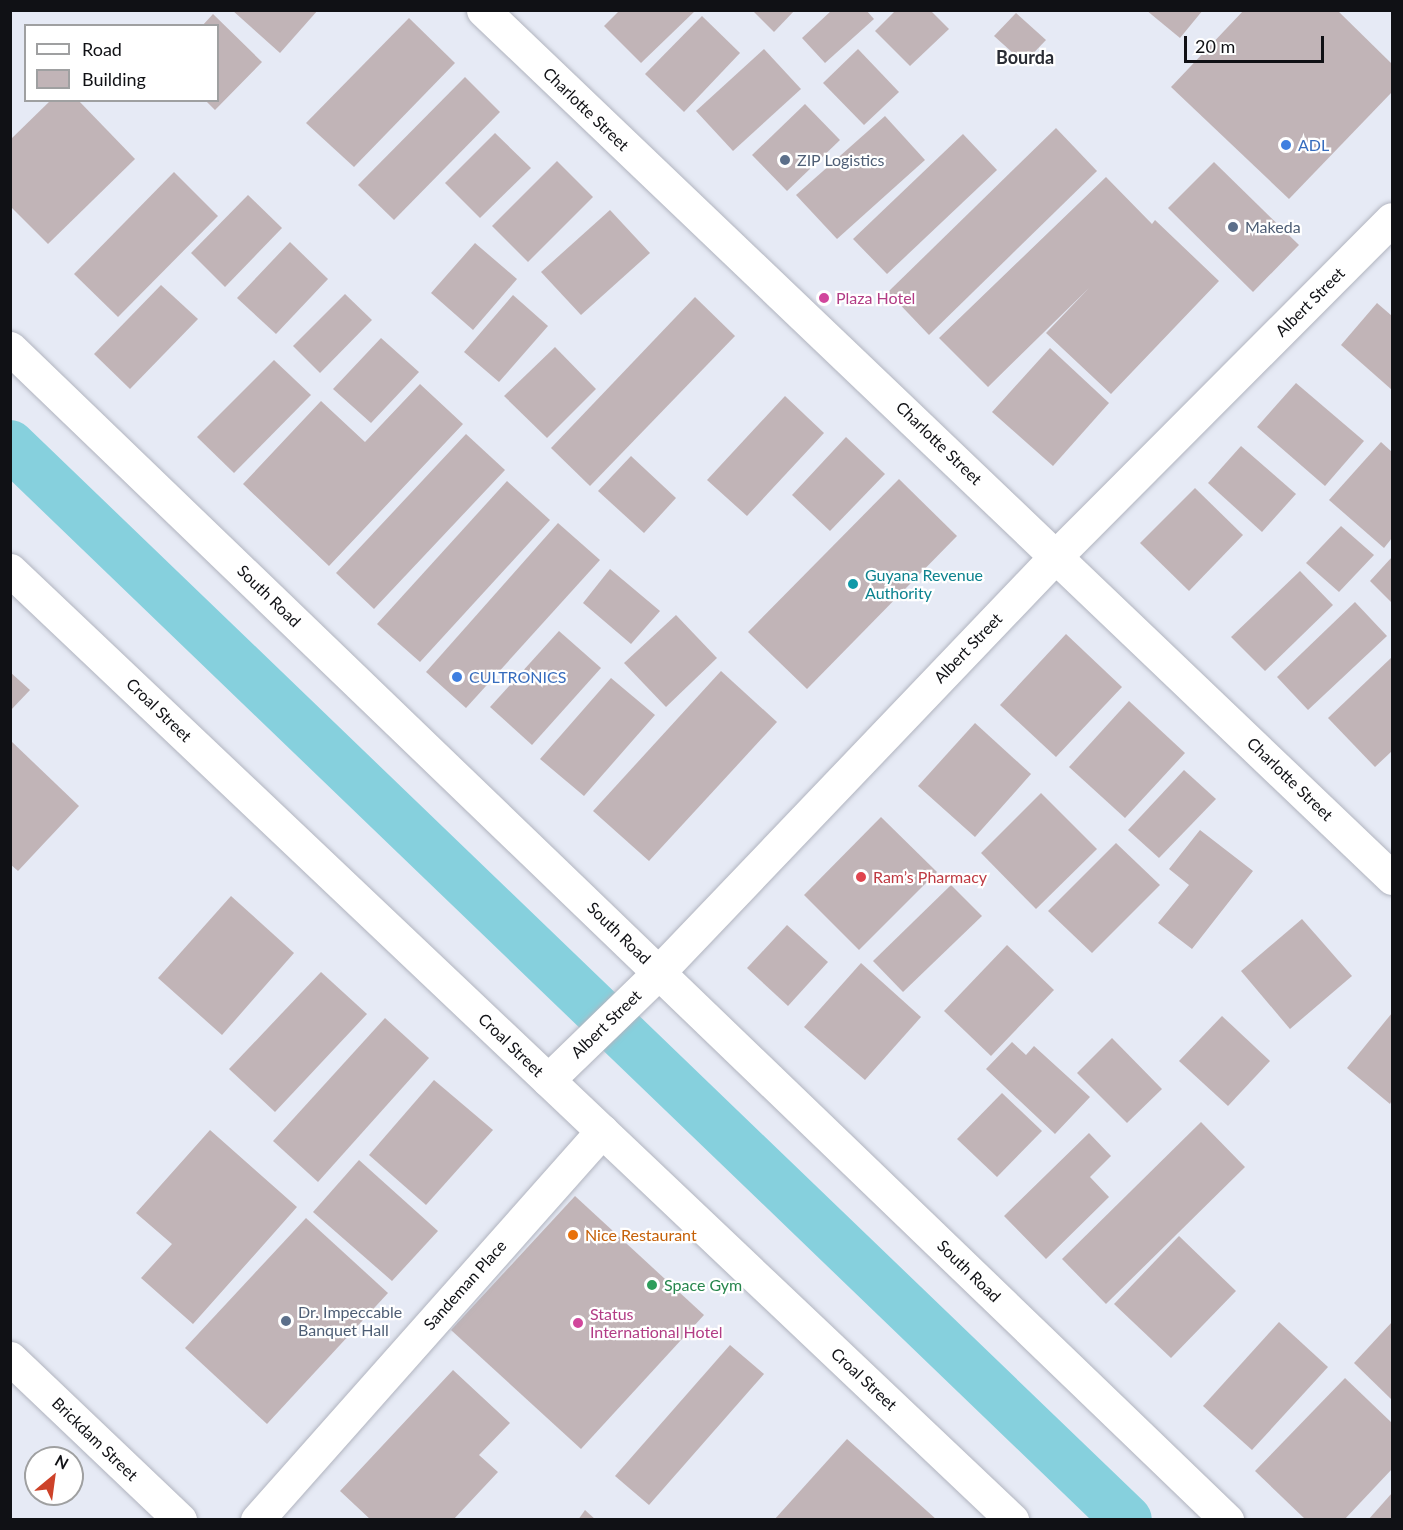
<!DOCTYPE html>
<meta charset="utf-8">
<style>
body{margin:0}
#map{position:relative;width:1403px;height:1530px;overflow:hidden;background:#e6eaf5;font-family:Lato,sans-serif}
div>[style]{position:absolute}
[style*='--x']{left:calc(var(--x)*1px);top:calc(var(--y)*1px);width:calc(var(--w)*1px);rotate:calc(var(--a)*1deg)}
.canal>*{height:50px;margin:-25px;padding:0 25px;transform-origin:25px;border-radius:25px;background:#86d0dd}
.building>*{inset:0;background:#c1b4b7}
.roads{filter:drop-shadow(0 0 2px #b1b4bf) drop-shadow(0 0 2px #b1b4bf)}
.minor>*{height:33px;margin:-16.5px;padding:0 16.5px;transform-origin:16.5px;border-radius:16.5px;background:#fff}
.dots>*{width:16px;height:16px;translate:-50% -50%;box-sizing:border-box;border:3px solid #fff;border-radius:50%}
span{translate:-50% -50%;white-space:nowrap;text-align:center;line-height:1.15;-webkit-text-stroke:4.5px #fff;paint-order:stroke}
.street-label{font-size:16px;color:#101115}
.shop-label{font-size:16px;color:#366cbe}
.left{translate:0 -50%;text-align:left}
.service-label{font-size:16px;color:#4e5e75}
.hotel-label{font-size:16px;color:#b23c85}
.culture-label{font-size:16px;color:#0d838f}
.health-label{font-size:16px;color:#be3a42}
.food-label{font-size:16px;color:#c56008}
.leisure-label{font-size:16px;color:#27864d}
.neighbourhood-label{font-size:18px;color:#292c34;font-weight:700}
.frame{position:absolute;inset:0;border:12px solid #101115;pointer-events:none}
.legend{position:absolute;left:24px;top:24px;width:195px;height:78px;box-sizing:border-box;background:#fff;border:2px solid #9fa0a1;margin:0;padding:8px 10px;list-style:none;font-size:18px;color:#101115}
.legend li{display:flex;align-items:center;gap:12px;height:30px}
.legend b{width:30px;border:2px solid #9fa0a1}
.north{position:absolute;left:24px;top:1446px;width:60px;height:60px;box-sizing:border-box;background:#fff;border:2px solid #9fa0a1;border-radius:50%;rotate:29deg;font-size:16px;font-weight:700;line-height:24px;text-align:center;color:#101115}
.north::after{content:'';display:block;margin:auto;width:21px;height:27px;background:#cd4229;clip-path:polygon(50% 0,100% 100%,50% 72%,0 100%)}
.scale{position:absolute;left:1184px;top:36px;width:140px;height:27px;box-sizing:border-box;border:3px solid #101115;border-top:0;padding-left:8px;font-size:18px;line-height:21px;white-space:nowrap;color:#101115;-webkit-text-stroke:4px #fff;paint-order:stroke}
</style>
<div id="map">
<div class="canal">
<i style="--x:10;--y:445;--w:1550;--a:43.9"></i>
</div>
<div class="building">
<i style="clip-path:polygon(232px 10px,318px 10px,280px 53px)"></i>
<i style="clip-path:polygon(620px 10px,696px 10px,641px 63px,604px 26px)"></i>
<i style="clip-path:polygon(752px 10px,795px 10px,774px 32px)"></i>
<i style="clip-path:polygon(832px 10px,866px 10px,874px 19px,825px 63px,802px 38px)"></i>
<i style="clip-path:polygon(896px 10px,930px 10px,949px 29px,910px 66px,875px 31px)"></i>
<i style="clip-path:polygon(1146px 10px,1203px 10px,1180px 38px)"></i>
<i style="clip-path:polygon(1244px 10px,1337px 10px,1392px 64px,1392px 92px,1289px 199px,1171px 87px)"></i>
<i style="clip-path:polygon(1016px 13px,1046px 40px,1024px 63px,994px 36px)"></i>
<i style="clip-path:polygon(213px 14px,262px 62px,215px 110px,205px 100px,218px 100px,218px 26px,202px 26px)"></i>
<i style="clip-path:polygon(702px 16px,740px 53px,684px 112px,645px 74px)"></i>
<i style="clip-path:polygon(409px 18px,455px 63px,354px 167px,306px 123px)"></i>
<i style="clip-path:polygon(764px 49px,801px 89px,733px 151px,696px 111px)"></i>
<i style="clip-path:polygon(858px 49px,899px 92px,864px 125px,823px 83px)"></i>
<i style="clip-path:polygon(465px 77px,500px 112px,394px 220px,358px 185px)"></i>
<i style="clip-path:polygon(51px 100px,78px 100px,135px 159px,48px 244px,10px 206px,10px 140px)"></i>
<i style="clip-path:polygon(805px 104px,840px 140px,787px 191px,752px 155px)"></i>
<i style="clip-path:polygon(885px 116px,925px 160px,837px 239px,796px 195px)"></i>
<i style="clip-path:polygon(1056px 128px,1097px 171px,929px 335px,888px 292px)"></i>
<i style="clip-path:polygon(495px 133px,531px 168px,480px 218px,445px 183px)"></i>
<i style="clip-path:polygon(963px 134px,997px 170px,887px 274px,853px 239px)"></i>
<i style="clip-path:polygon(557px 161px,593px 197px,528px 262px,492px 226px)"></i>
<i style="clip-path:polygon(1214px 162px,1299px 245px,1253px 292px,1168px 208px)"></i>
<i style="clip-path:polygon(174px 172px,218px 216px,118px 317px,74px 274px)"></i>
<i style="clip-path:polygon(1106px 177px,1152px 224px,1155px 220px,1219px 281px,1111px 394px,1046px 333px,1089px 288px,988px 387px,939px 338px)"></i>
<i style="clip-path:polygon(248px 195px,282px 228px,225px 287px,191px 253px)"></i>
<i style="clip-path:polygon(610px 210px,650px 253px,581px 315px,541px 272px)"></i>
<i style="clip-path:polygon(290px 242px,328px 279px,276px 334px,237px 298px)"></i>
<i style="clip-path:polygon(475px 243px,517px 279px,473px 330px,431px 293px)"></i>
<i style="clip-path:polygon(161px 285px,198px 319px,130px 389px,94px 354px)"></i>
<i style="clip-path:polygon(345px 294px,372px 320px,320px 373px,293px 346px)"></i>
<i style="clip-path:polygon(513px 295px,548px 326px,499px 382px,464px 352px)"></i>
<i style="clip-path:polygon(695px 297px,735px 336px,590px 486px,551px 448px)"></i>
<i style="clip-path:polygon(1377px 303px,1392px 316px,1392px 390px,1341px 345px)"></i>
<i style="clip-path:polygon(381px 338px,419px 372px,371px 423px,333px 389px)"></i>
<i style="clip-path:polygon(555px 347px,596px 389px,547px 438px,504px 396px)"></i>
<i style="clip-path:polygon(1050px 348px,1109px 403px,1053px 466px,992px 412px)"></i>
<i style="clip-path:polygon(274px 360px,311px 395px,234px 473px,197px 437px)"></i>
<i style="clip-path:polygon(1296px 383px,1364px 441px,1325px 486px,1257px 427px)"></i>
<i style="clip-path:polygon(420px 384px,463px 424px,329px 566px,243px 484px,321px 401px,365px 442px)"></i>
<i style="clip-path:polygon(785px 396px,824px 433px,747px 516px,707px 480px)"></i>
<i style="clip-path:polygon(466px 434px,505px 470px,374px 609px,336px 573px)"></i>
<i style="clip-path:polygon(846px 437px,885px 474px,830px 531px,792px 495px)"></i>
<i style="clip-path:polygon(1381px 442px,1392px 452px,1392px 538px,1384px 548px,1329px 500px)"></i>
<i style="clip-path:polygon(1241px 446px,1296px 494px,1262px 532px,1208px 483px)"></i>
<i style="clip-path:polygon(631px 456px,676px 498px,644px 533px,598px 491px)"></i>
<i style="clip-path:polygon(899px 479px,957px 536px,807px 689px,748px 632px)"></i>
<i style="clip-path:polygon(507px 481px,550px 520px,420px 662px,377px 624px)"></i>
<i style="clip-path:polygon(1195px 488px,1243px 535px,1189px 591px,1140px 543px)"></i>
<i style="clip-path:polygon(558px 523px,600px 560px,466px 708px,426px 672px)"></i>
<i style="clip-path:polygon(1341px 526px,1374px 555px,1339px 592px,1306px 563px)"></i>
<i style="clip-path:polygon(1392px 557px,1392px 603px,1370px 581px)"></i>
<i style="clip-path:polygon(610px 569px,660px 611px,631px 644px,583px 603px)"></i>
<i style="clip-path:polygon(1300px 571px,1333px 605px,1265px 671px,1231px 637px)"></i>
<i style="clip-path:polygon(1355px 602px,1387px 636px,1308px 710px,1277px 677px)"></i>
<i style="clip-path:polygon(676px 615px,717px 658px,666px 707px,624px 663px)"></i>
<i style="clip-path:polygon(559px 631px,601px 668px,532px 745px,490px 707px)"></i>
<i style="clip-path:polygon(1066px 634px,1122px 687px,1056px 757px,1000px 705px)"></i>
<i style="clip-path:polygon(1392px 657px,1392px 751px,1375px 767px,1328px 718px)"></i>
<i style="clip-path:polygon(721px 671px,777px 722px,649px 861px,593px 811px)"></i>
<i style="clip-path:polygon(10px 672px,30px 690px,10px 711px)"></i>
<i style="clip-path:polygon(611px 678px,655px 715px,584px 796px,540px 759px)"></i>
<i style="clip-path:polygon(1129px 701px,1185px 753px,1125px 818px,1069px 767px)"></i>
<i style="clip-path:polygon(975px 723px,1031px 774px,975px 837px,918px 786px)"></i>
<i style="clip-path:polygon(10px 740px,79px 806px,18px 871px,10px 864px)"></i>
<i style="clip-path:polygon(1184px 770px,1216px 799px,1159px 858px,1128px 830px)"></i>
<i style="clip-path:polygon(1041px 793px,1097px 849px,1036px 909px,981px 853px)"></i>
<i style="clip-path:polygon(881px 817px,937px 872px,859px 950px,804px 895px)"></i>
<i style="clip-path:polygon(1200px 830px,1253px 871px,1192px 949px,1158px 923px,1189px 885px,1169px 869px)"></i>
<i style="clip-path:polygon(1116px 843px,1160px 885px,1092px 953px,1048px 911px)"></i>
<i style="clip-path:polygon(951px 885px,982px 916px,903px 992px,873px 961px)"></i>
<i style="clip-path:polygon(231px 896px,294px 953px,222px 1035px,158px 978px)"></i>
<i style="clip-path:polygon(1302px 919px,1352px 976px,1290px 1029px,1241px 971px)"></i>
<i style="clip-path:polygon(787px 925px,828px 962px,788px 1006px,747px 968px)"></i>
<i style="clip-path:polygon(1007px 945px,1054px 990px,991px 1056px,944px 1011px)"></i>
<i style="clip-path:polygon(861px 963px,921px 1017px,865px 1080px,804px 1027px)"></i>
<i style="clip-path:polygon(321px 972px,367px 1014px,275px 1112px,229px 1069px)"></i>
<i style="clip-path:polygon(1392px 1013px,1392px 1100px,1390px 1104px,1347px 1068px)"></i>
<i style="clip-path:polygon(1222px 1016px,1270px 1061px,1228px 1106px,1179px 1061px)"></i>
<i style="clip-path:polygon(385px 1018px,429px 1058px,318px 1182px,273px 1141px)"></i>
<i style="clip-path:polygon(1112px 1038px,1162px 1089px,1127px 1123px,1077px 1073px)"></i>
<i style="clip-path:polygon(1012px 1042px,1026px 1055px,1034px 1046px,1090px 1097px,1055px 1134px,986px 1069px)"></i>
<i style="clip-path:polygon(434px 1080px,493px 1130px,426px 1205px,369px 1155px)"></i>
<i style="clip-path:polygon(1002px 1093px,1042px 1131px,997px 1177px,957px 1139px)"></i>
<i style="clip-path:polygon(1201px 1122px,1245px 1167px,1106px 1304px,1062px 1259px)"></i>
<i style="clip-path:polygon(210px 1130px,297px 1207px,193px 1324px,141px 1278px,172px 1244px,136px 1213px)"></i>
<i style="clip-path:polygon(1089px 1133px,1111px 1156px,1090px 1177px,1109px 1197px,1046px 1259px,1004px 1216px)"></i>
<i style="clip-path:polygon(359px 1160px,438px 1231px,392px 1281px,313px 1212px)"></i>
<i style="clip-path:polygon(575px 1196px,704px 1315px,581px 1449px,451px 1330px)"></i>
<i style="clip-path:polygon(306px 1218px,388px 1293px,267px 1424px,185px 1348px)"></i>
<i style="clip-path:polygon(1179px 1236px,1236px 1291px,1171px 1358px,1114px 1304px)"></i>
<i style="clip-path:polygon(1279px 1322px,1328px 1367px,1252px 1450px,1203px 1406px)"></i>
<i style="clip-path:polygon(1392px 1322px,1392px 1400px,1354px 1363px)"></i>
<i style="clip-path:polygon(730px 1345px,764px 1374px,649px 1505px,615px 1476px)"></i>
<i style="clip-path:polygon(453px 1370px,510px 1423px,479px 1455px,498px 1472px,453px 1520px,371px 1520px,340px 1491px)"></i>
<i style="clip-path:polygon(1345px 1378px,1392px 1423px,1392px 1469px,1344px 1520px,1306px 1520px,1255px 1471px)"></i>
<i style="clip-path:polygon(847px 1439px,937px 1520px,774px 1520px)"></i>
<i style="clip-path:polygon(1392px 1493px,1392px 1520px,1368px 1520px)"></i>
<i style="clip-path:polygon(585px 1510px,596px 1520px,578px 1520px)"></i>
</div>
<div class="roads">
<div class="minor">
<i style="--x:483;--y:10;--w:1257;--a:43.68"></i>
<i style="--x:10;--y:348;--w:1690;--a:43.92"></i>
<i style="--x:10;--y:570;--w:1381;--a:43.47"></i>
<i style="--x:548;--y:1080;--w:142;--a:-44.1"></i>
<i style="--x:650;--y:981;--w:589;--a:-46.31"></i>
<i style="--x:1057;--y:555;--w:474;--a:-45.1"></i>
<i style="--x:10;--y:1358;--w:235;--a:43.6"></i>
<i style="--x:257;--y:1520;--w:520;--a:-48.43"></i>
</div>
</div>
<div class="dots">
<i style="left:1286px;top:145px;background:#3f7fe0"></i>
<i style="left:785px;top:160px;background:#5c6f8a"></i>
<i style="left:1233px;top:227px;background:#5c6f8a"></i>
<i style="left:824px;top:298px;background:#d1479c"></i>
<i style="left:853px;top:584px;background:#0f9aa8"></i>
<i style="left:457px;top:677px;background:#3f7fe0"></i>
<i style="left:861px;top:877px;background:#e0444e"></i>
<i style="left:573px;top:1235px;background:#e8710a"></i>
<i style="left:652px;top:1285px;background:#2e9e5b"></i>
<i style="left:286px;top:1321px;background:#5c6f8a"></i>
<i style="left:578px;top:1323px;background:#d1479c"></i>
</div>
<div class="street-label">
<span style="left:586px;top:109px;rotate:44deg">Charlotte Street</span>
<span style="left:1310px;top:302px;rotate:-45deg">Albert Street</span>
<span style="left:939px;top:443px;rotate:44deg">Charlotte Street</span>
<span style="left:269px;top:596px;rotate:44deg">South Road</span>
<span style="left:968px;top:648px;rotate:-46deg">Albert Street</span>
<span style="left:159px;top:710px;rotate:44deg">Croal Street</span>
<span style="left:1290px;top:779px;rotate:44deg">Charlotte Street</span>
<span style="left:619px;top:933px;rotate:44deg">South Road</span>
<span style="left:606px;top:1024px;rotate:-44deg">Albert Street</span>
<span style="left:511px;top:1045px;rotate:44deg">Croal Street</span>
<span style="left:969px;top:1271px;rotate:44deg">South Road</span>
<span style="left:465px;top:1285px;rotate:-48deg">Sandeman Place</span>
<span style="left:864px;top:1379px;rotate:43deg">Croal Street</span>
<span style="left:95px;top:1439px;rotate:44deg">Brickdam Street</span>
</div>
<div class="shop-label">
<span class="left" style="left:1298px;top:145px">ADL</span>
<span class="left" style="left:469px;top:677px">CULTRONICS</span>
</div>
<div class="service-label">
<span class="left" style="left:797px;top:160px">ZIP Logistics</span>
<span class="left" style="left:1245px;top:227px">Makeda</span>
<span class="left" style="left:298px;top:1321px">Dr. Impeccable<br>Banquet Hall</span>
</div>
<div class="hotel-label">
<span class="left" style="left:836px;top:298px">Plaza Hotel</span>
<span class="left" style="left:590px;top:1323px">Status<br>International Hotel</span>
</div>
<div class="culture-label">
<span class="left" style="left:865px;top:584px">Guyana Revenue<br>Authority</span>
</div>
<div class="health-label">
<span class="left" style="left:873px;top:877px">Ram’s Pharmacy</span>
</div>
<div class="food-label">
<span class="left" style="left:585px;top:1235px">Nice Restaurant</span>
</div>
<div class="leisure-label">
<span class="left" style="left:664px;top:1285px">Space Gym</span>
</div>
<div class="neighbourhood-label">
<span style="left:1025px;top:57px">Bourda</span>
</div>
<div class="frame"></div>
<ul class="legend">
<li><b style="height:8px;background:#fff"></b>Road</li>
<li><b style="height:16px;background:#c1b4b7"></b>Building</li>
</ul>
<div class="north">N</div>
<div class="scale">20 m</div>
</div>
